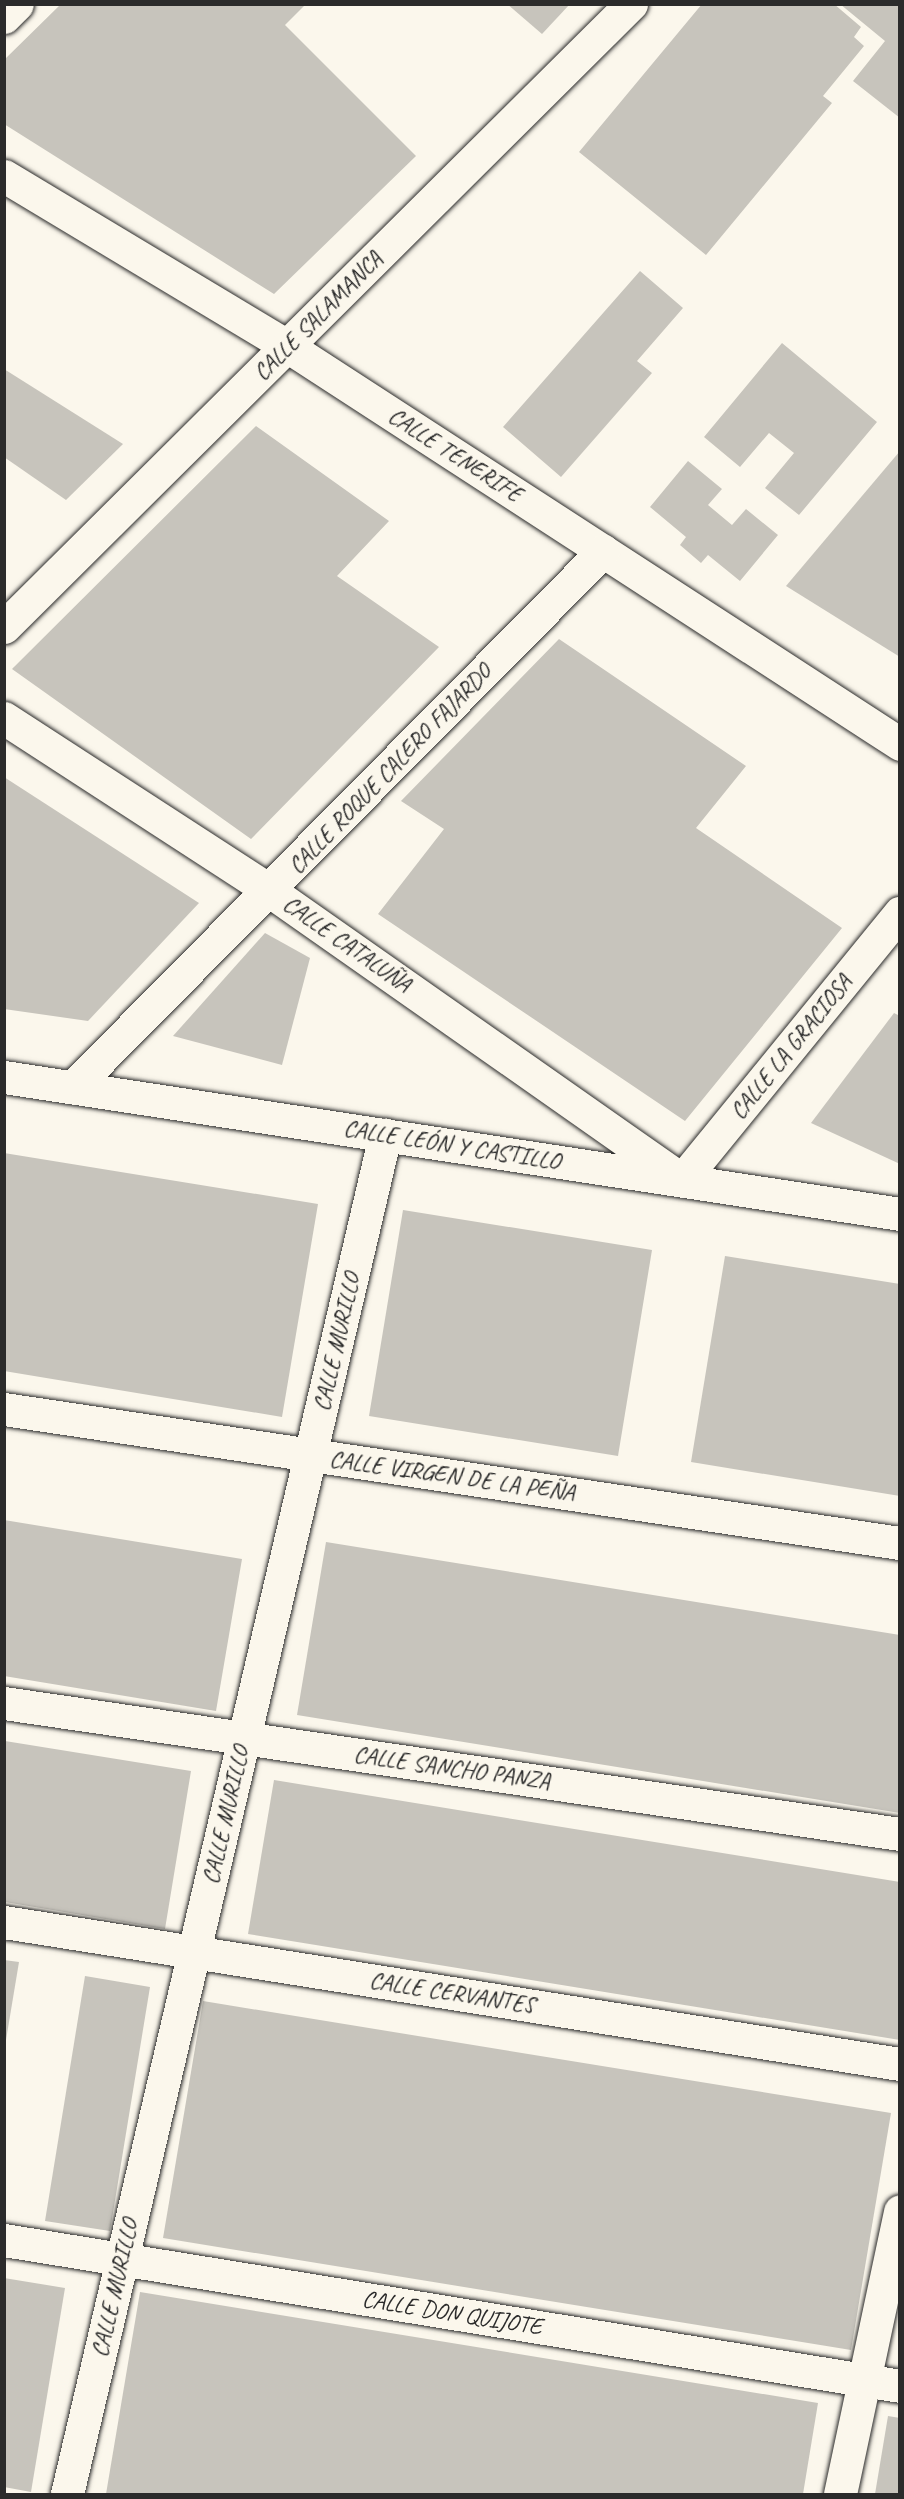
<!DOCTYPE html>
<meta charset="utf-8">
<style>
body{margin:0}
#map{position:relative;width:904px;height:2499px;overflow:hidden;background:#fbf7ec;font-family:Caveat,sans-serif}
div>[style]{position:absolute}
[style*='--x']{left:calc(var(--x)*1px);top:calc(var(--y)*1px);width:calc(var(--w)*1px);rotate:calc(var(--a)*1deg)}
.building>*{inset:0;background:#c7c4bc}
.roads{filter:drop-shadow(0 0 2px #2b2b2b) drop-shadow(0 0 2px #2b2b2b)}
.street>*{height:33px;margin:-16.5px;padding:0 16.5px;transform-origin:16.5px;border-radius:16.5px;background:#fbf7ec}
.secondary>*{height:33px;margin:-16.5px;padding:0 16.5px;transform-origin:16.5px;border-radius:16.5px;background:#fbf7ec}
span{translate:-50% -50%;white-space:nowrap;text-align:center;line-height:1.15;-webkit-text-stroke:4.5px #fbf7ec;paint-order:stroke}
.street-label{font-size:24px;color:#2b2b2b}
.frame{position:absolute;inset:0;border:6px solid #2b2b2b;pointer-events:none}
</style>
<div id="map">
<div class="building">
<i style="clip-path:polygon(61px 4px,306px 4px,285px 25px,416px 156px,274px 294px,4px 124px,4px 60px)"></i>
<i style="clip-path:polygon(507px 4px,570px 4px,542px 34px)"></i>
<i style="clip-path:polygon(702px 4px,834px 4px,861px 27px,854px 37px,864px 46px,823px 96px,832px 103px,706px 255px,579px 152px)"></i>
<i style="clip-path:polygon(840px 4px,900px 4px,900px 118px,853px 81px,885px 41px)"></i>
<i style="clip-path:polygon(640px 271px,683px 308px,637px 361px,652px 373px,561px 477px,503px 427px)"></i>
<i style="clip-path:polygon(782px 343px,877px 422px,799px 515px,765px 488px,794px 453px,769px 433px,740px 467px,704px 437px)"></i>
<i style="clip-path:polygon(4px 369px,123px 444px,66px 500px,4px 457px)"></i>
<i style="clip-path:polygon(256px 426px,389px 521px,337px 576px,439px 647px,251px 839px,12px 669px)"></i>
<i style="clip-path:polygon(900px 451px,900px 657px,786px 586px)"></i>
<i style="clip-path:polygon(688px 461px,722px 489px,708px 505px,732px 525px,746px 509px,778px 535px,740px 581px,708px 555px,701px 563px,680px 545px,686px 537px,650px 507px)"></i>
<i style="clip-path:polygon(559px 639px,746px 766px,696px 828px,842px 928px,685px 1121px,378px 914px,444px 829px,401px 801px)"></i>
<i style="clip-path:polygon(4px 777px,199px 903px,88px 1021px,4px 1009px)"></i>
<i style="clip-path:polygon(265px 933px,310px 958px,282px 1065px,173px 1036px)"></i>
<i style="clip-path:polygon(894px 1013px,900px 1016px,900px 1164px,811px 1123px)"></i>
<i style="clip-path:polygon(4px 1153px,318px 1204px,282px 1417px,4px 1371px)"></i>
<i style="clip-path:polygon(403px 1210px,652px 1250px,618px 1456px,369px 1416px)"></i>
<i style="clip-path:polygon(725px 1256px,900px 1284px,900px 1496px,691px 1462px)"></i>
<i style="clip-path:polygon(4px 1520px,242px 1559px,216px 1711px,4px 1676px)"></i>
<i style="clip-path:polygon(326px 1542px,900px 1635px,900px 1813px,297px 1715px)"></i>
<i style="clip-path:polygon(5px 1741px,191px 1771px,165px 1929px,5px 1902px)"></i>
<i style="clip-path:polygon(274px 1780px,900px 1882px,900px 2040px,248px 1934px)"></i>
<i style="clip-path:polygon(4px 1960px,19px 1962px,6px 2040px,4px 2040px)"></i>
<i style="clip-path:polygon(85px 1976px,150px 1987px,110px 2231px,45px 2221px)"></i>
<i style="clip-path:polygon(203px 2001px,891px 2113px,851px 2350px,163px 2238px)"></i>
<i style="clip-path:polygon(4px 2278px,65px 2288px,31px 2492px,4px 2487px)"></i>
<i style="clip-path:polygon(140px 2292px,818px 2403px,803px 2494px,106px 2494px)"></i>
<i style="clip-path:polygon(888px 2416px,900px 2418px,900px 2494px,875px 2494px)"></i>
</div>
<div class="roads">
<div class="street">
<i style="--x:4;--y:17;--w:18;--a:-45"></i>
<i style="--x:4;--y:176;--w:330;--a:31"></i>
<i style="--x:287;--y:346;--w:731;--a:32.99"></i>
<i style="--x:4;--y:627;--w:884;--a:-44.82"></i>
<i style="--x:4;--y:718;--w:317;--a:33"></i>
<i style="--x:270;--y:891;--w:503;--a:35.05"></i>
<i style="--x:682;--y:1180;--w:345;--a:-50.8"></i>
<i style="--x:73;--y:1087;--w:754;--a:-45.32"></i>
<i style="--x:4;--y:1703;--w:906;--a:8.32"></i>
<i style="--x:4;--y:1922;--w:907;--a:9.01"></i>
<i style="--x:4;--y:2240;--w:908;--a:9.25"></i>
<i style="--x:67;--y:2494;--w:1396;--a:-76.83"></i>
<i style="--x:840;--y:2494;--w:289;--a:-78"></i>
</div>
<div class="secondary">
<i style="--x:4;--y:1077;--w:906;--a:8.69"></i>
<i style="--x:4;--y:1409;--w:906;--a:8.51"></i>
</div>
</div>
<div class="street-label">
<span style="left:318px;top:316px;rotate:-45deg">CALLE SALAMANCA</span>
<span style="left:455px;top:455px;rotate:33deg">CALLE TENERIFE</span>
<span style="left:390px;top:769px;rotate:-46deg">CALLE ROQUE CALERO FAJARDO</span>
<span style="left:347px;top:944px;rotate:35deg">CALLE CATALUÑA</span>
<span style="left:791px;top:1047px;rotate:-51deg">CALLE LA GRACIOSA</span>
<span style="left:452px;top:1145px;rotate:9deg">CALLE LEÓN Y CASTILLO</span>
<span style="left:337px;top:1342px;rotate:-77deg">CALLE MURILLO</span>
<span style="left:452px;top:1476px;rotate:8deg">CALLE VIRGEN DE LA PEÑA</span>
<span style="left:452px;top:1768px;rotate:8deg">CALLE SANCHO PANZA</span>
<span style="left:226px;top:1815px;rotate:-77deg">CALLE MURILLO</span>
<span style="left:452px;top:1993px;rotate:9deg">CALLE CERVANTES</span>
<span style="left:115px;top:2288px;rotate:-77deg">CALLE MURILLO</span>
<span style="left:452px;top:2313px;rotate:9deg">CALLE DON QUIJOTE</span>
</div>
<div class="frame"></div>
</div>
